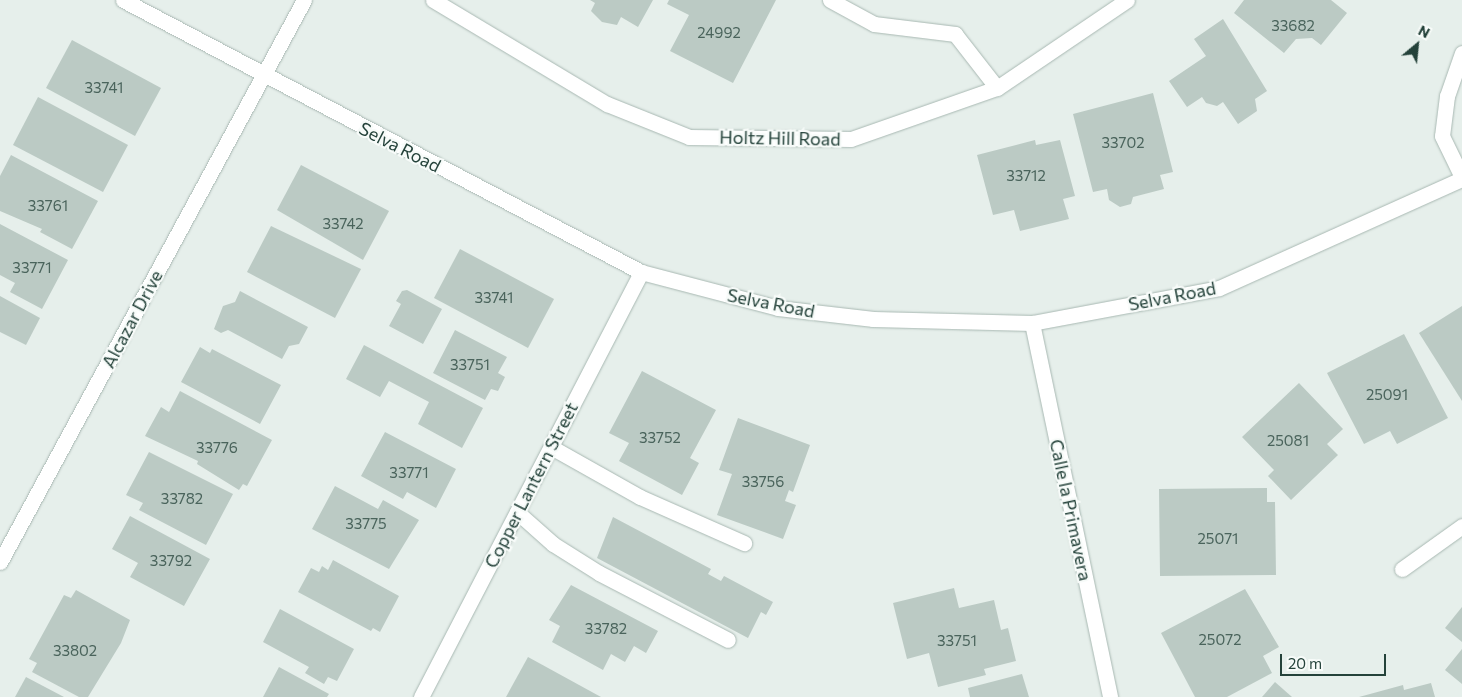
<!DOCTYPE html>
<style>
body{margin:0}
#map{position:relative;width:1462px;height:697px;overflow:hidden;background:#e6efeb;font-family:Commissioner,sans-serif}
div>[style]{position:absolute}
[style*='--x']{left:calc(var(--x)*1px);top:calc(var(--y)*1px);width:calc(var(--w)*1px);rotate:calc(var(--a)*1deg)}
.building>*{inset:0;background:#bbcac4}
.roads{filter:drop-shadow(0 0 1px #a8b8b2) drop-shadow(0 0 1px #a8b8b2)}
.service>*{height:15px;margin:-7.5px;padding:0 7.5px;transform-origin:7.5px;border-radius:7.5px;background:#fff}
.minor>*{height:15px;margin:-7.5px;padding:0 7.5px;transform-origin:7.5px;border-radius:7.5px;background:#fff}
.tertiary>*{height:15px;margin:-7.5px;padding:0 7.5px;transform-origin:7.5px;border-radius:7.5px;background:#fff}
span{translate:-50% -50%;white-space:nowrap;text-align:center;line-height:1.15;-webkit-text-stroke:4.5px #f7fbf9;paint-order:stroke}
.number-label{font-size:15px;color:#4a645c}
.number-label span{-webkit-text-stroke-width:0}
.street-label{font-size:18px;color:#24423a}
.north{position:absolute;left:1392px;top:20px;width:50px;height:50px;-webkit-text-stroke:4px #f7fbf9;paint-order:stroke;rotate:28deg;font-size:14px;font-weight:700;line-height:20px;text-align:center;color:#24423a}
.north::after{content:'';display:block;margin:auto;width:18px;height:22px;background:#24423a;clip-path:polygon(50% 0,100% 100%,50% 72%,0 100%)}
.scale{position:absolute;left:1280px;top:654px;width:106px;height:22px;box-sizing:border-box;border:2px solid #24423a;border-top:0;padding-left:6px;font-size:15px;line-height:18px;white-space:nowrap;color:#24423a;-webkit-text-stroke:4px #f7fbf9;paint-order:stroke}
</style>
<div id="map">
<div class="building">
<i style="clip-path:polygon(590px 0,653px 0,638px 27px,621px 17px,617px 25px,602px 22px,591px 11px,595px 3px)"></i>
<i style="clip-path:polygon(669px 0,776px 0,733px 83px,670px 51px,689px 15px,667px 4px)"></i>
<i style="clip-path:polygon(1244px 0,1331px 0,1347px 13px,1321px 45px,1312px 38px,1296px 39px,1284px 53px,1234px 13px)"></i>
<i style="clip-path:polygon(1223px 19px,1267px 91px,1255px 99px,1257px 111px,1238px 124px,1223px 102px,1217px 106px,1206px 103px,1202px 97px,1187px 107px,1169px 81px,1206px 56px,1194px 39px)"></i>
<i style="clip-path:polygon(72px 40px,161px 88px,135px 136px,46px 88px)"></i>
<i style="clip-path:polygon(1153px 93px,1173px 172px,1160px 175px,1164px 189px,1133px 197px,1131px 204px,1120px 207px,1109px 200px,1107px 189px,1093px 192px,1073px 114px)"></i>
<i style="clip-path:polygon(38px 97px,128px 145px,103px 192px,13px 145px)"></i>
<i style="clip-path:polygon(1035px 140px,1036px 145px,1060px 140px,1075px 196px,1063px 199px,1069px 219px,1020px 231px,1014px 210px,993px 215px,977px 155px)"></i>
<i style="clip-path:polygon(11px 155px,98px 201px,72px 249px,40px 232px,42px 229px,0 211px,0 176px)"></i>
<i style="clip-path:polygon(301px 165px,389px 211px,363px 260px,277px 210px)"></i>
<i style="clip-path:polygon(0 224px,68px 260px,42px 309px,10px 292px,15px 283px,0 275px)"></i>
<i style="clip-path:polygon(271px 226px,361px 269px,335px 318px,247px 272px)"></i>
<i style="clip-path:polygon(460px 249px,554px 299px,528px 348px,434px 298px)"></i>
<i style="clip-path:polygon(407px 290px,442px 309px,423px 344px,389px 326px,401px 304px,396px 301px,402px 291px)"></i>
<i style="clip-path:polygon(240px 291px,308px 327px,299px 344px,289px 346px,282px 359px,228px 330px,221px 333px,214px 329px,223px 306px,235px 302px)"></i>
<i style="clip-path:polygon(0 296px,40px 318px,26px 345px,0 332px)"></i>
<i style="clip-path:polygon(1462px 306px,1462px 401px,1419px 333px)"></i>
<i style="clip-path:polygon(455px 330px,507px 357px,498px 373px,505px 377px,498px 391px,491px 389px,485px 400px,433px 373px)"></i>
<i style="clip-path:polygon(1404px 334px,1448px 418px,1397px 444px,1390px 431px,1364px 444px,1327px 373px)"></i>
<i style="clip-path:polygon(364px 345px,483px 408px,462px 448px,418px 424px,429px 402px,389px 381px,380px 397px,346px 379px)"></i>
<i style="clip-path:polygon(200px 347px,210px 353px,212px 349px,281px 385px,260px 424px,181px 382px)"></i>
<i style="clip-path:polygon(642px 371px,716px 410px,690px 458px,699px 463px,682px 495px,619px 461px,629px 443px,609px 433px)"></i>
<i style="clip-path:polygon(1299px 383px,1343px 429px,1327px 444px,1338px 455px,1291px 500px,1268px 476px,1274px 470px,1242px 437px)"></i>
<i style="clip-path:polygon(180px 391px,272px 440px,247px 486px,243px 484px,239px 490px,197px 464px,198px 461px,145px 436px,161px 407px,169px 412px)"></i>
<i style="clip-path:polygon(738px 418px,810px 445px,793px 492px,789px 490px,785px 501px,796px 505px,783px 539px,717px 515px,732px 474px,719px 470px)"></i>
<i style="clip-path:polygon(385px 432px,456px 469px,436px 508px,407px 492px,403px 499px,361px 476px)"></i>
<i style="clip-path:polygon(149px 452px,233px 494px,206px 545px,139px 510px,143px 503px,126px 495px)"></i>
<i style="clip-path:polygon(335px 486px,378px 509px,383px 500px,419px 520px,389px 569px,312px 529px)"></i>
<i style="clip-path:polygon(1267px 488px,1267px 502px,1275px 502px,1276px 575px,1160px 576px,1159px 489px)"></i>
<i style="clip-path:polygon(130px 516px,210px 559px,184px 606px,130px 577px,138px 563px,112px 549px)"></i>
<i style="clip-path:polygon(613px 517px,711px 569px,708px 574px,721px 581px,724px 576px,773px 602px,766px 615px,761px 612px,748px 638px,597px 558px)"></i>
<i style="clip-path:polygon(333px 560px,399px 596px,380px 632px,373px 628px,371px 631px,298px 592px,311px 568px,319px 572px,322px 566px,328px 570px)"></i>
<i style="clip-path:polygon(571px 585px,658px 631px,646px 653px,634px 646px,625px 662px,611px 654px,603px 670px,552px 642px,560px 626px,549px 620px)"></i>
<i style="clip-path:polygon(954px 588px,959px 608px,994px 600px,1001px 630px,1008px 628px,1016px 661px,984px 669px,986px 675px,938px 687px,929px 653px,907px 659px,893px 603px)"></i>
<i style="clip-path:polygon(1245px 589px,1279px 647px,1263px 656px,1272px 673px,1227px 697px,1195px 697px,1161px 633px)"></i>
<i style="clip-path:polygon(76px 590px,130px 620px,121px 643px,88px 697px,79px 697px,32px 672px,37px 663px,29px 659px,64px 595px,71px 598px)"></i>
<i style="clip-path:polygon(1462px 607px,1462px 642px,1445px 628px)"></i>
<i style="clip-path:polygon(280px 609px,354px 649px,337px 681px,328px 677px,324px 684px,305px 673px,309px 667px,263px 642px)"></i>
<i style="clip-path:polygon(1462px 649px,1462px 684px,1445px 670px)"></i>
<i style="clip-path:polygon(528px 657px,601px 697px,506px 697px)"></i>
<i style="clip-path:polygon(279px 667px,329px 694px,327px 697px,263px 697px)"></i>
<i style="clip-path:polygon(1022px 674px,1029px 697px,970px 697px,968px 688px)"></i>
<i style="clip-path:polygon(26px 677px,64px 697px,15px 697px)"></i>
<i style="clip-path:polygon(1275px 682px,1292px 697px,1262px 697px)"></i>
<i style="clip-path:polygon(1431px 683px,1435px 697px,1359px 697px,1403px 685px,1404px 690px)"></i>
</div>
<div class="roads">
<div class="service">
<i style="--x:551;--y:447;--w:102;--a:29.3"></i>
<i style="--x:640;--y:497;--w:114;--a:23.9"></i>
<i style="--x:517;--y:512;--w:48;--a:41.6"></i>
<i style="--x:553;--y:544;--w:54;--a:32.2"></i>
<i style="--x:599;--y:573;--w:145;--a:27.4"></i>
</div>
<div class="minor">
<i style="--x:433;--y:0;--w:203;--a:30.9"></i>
<i style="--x:607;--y:104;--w:88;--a:21.9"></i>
<i style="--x:689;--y:137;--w:162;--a:0.7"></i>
<i style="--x:851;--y:139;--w:155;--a:-19.3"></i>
<i style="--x:997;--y:88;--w:157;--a:-34.1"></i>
<i style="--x:830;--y:0;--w:50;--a:28.6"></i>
<i style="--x:874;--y:24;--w:82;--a:7"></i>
<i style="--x:955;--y:34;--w:68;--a:52.1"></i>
<i style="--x:1462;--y:53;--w:46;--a:109.2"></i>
<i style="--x:1447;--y:96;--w:40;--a:97.1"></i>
<i style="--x:1442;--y:136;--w:46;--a:64"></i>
<i style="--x:0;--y:562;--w:639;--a:-61.59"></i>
<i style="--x:1402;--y:569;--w:74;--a:-35.6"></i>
<i style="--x:421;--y:697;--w:479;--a:-62.6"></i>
</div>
<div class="tertiary">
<i style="--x:123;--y:0;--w:585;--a:27.7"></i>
<i style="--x:641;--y:272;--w:142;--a:14.7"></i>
<i style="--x:778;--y:308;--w:96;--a:6.6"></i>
<i style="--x:873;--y:319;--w:159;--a:1.4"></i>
<i style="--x:1032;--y:323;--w:190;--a:-10.6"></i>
<i style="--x:1219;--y:288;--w:266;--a:-24.2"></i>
<i style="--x:1032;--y:323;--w:382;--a:78.2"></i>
</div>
</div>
<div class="number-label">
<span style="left:1293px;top:26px">33682</span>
<span style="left:719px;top:33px">24992</span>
<span style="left:104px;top:88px">33741</span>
<span style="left:1123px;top:143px">33702</span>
<span style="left:1026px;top:176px">33712</span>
<span style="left:48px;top:206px">33761</span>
<span style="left:343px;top:224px">33742</span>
<span style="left:32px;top:268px">33771</span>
<span style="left:494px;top:298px">33741</span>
<span style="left:470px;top:365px">33751</span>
<span style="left:1387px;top:395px">25091</span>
<span style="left:660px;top:438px">33752</span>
<span style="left:1288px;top:441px">25081</span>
<span style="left:217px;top:448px">33776</span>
<span style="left:409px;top:473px">33771</span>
<span style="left:763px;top:482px">33756</span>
<span style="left:182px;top:499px">33782</span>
<span style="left:366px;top:524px">33775</span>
<span style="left:1218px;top:539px">25071</span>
<span style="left:171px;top:561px">33792</span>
<span style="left:606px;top:629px">33782</span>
<span style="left:1220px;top:640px">25072</span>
<span style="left:957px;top:641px">33751</span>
<span style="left:75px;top:651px">33802</span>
</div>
<div class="street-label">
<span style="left:780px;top:138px;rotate:1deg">Holtz Hill Road</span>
<span style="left:400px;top:147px;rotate:27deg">Selva Road</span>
<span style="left:1172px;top:296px;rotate:-11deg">Selva Road</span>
<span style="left:771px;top:303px;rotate:11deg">Selva Road</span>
<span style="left:132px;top:319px;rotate:-62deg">Alcazar Drive</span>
<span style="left:531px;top:485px;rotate:-63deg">Copper Lantern Street</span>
<span style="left:1071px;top:510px;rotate:78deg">Calle la Primavera</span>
</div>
<div class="north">N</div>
<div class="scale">20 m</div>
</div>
